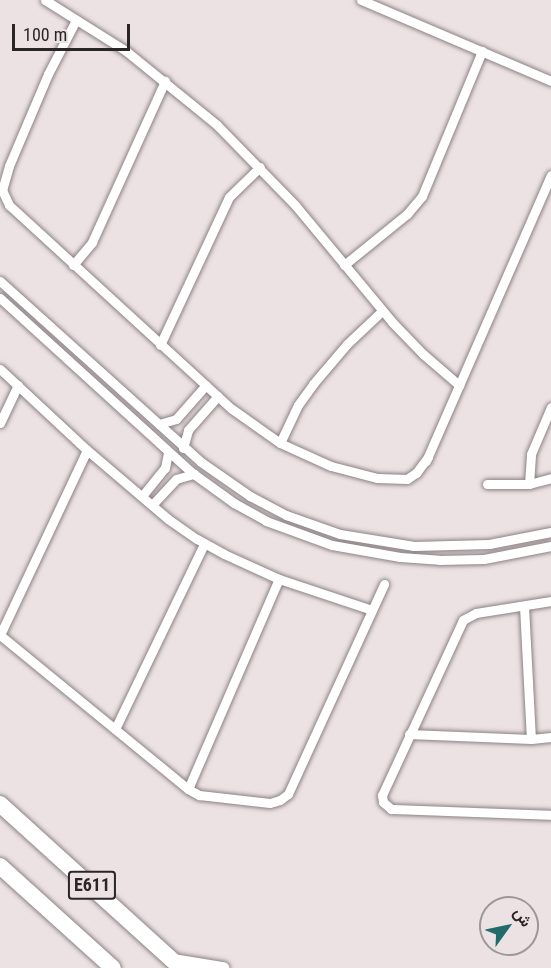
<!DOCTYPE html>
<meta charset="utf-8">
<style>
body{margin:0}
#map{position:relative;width:551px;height:968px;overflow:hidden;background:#ece2e3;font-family:"Roboto Condensed",Vazirmatn,sans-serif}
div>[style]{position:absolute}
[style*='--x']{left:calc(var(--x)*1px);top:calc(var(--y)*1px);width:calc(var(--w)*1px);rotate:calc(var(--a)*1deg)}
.roads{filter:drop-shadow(0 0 2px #8c8284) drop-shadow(0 0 2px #8c8284)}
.minor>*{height:9px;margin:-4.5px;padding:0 4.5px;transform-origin:4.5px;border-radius:4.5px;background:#fff}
.tertiary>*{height:12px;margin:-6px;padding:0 6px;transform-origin:6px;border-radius:6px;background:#fff}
.motorway>*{height:16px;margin:-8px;padding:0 8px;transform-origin:8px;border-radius:8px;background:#fff}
span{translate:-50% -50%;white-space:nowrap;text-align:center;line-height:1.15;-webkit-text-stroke:5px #ece2e3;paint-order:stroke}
.shield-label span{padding:2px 4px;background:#ece2e3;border:2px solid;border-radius:4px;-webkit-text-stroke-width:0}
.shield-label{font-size:18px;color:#2a2627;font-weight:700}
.north{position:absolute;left:479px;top:896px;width:60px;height:60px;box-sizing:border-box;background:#ece2e3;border:2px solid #9e9798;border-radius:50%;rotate:57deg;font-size:16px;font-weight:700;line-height:24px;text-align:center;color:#2a2627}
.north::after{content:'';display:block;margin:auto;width:21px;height:27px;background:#216c6b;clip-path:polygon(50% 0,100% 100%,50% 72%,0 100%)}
.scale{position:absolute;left:12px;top:24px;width:118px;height:27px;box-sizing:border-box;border:3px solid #2a2627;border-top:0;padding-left:8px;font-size:18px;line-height:21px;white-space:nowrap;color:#2a2627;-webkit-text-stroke:4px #ece2e3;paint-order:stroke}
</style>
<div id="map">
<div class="roads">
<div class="minor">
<i style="--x:45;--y:0;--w:96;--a:32.2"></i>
<i style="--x:126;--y:51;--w:117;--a:39.1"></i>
<i style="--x:217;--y:125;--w:112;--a:45.7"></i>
<i style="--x:295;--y:205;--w:152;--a:50.3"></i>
<i style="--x:392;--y:322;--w:45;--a:45.9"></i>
<i style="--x:423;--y:354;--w:48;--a:40.7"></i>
<i style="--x:361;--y:0;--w:207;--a:23.1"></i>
<i style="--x:76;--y:20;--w:61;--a:117.4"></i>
<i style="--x:48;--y:74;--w:100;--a:113"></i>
<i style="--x:9;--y:166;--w:25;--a:106"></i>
<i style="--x:2;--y:190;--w:17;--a:65"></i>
<i style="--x:9;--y:205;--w:302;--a:42.5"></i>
<i style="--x:232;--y:409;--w:59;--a:35.3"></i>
<i style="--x:280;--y:443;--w:56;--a:24.3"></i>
<i style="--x:331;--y:466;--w:48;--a:14.6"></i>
<i style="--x:377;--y:478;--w:30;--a:2"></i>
<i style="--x:407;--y:479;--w:11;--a:-34"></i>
<i style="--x:416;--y:473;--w:20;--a:-53"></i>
<i style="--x:73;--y:265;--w:30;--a:-50"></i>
<i style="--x:92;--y:242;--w:177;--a:-65.6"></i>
<i style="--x:344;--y:265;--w:81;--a:-39"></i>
<i style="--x:407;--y:214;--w:23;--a:-50"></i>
<i style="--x:422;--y:196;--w:157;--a:-67.5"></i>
<i style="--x:0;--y:281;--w:270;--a:42"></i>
<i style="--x:201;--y:462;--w:60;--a:34.8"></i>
<i style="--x:250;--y:496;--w:41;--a:27.8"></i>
<i style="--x:286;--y:515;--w:57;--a:19.4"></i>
<i style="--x:340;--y:534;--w:75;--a:9.2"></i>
<i style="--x:414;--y:546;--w:75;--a:-1.5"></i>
<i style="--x:489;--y:544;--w:63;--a:-11"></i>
<i style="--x:0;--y:298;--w:258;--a:42.3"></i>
<i style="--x:191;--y:472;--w:53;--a:35.8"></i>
<i style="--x:234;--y:503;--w:37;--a:29"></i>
<i style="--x:266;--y:521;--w:70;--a:20"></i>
<i style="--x:332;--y:545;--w:69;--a:10"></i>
<i style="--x:400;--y:557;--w:39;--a:4"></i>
<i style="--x:439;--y:560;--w:45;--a:-1.3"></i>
<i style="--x:484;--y:559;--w:68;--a:-11"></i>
<i style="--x:160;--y:345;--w:163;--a:-65"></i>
<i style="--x:229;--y:197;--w:43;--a:-44.1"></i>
<i style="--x:0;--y:369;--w:119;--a:43"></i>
<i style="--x:87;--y:450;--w:106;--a:40.4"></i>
<i style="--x:168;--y:519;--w:35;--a:35"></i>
<i style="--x:197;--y:539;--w:31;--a:29"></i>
<i style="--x:224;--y:554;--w:60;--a:24.4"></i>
<i style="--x:279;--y:579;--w:98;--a:18.4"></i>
<i style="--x:0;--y:423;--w:42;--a:-64.7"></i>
<i style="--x:159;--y:424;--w:18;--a:-16"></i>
<i style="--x:176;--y:419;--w:45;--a:-48.6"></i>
<i style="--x:280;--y:443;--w:42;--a:-64.7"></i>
<i style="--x:298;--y:405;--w:26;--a:-54"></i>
<i style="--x:313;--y:384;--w:52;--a:-49.6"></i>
<i style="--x:347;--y:344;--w:48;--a:-43.3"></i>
<i style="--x:183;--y:448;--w:19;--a:-74"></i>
<i style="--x:188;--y:430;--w:45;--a:-48.6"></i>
<i style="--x:87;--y:450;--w:204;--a:115.2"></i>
<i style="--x:0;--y:635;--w:243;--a:39.3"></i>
<i style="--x:188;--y:789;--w:13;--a:29"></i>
<i style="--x:199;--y:795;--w:71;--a:6.4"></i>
<i style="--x:270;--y:803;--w:10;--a:-17"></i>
<i style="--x:280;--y:800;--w:10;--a:-37"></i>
<i style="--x:288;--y:794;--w:231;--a:-65.4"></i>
<i style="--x:426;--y:461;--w:312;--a:-66.4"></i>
<i style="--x:487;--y:484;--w:42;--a:0"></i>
<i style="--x:529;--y:484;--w:23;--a:-15"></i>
<i style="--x:529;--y:484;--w:30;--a:-86"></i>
<i style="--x:531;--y:454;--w:51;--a:-66.9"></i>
<i style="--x:142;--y:496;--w:36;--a:-51"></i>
<i style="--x:165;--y:468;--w:16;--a:-79"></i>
<i style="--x:152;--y:505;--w:35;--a:-47"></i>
<i style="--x:176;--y:479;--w:19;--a:-16"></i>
<i style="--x:551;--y:601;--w:76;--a:170.9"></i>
<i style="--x:476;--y:613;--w:15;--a:152"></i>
<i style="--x:463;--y:620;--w:193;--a:114.8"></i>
<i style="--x:382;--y:795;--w:7;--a:82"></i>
<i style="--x:383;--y:802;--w:11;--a:41"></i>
<i style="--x:391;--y:809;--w:160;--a:2.1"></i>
<i style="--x:524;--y:606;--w:133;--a:87"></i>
<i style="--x:115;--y:729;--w:205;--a:-64.3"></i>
<i style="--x:409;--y:734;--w:122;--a:2.3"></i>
<i style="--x:531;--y:739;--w:20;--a:-6"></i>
<i style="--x:188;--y:789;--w:229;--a:-66.6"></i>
</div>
<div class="tertiary">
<i style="--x:173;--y:960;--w:51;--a:9.1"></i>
</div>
<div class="motorway">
<i style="--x:0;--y:804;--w:244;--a:42.2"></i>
<i style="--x:0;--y:866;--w:152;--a:42.1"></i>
</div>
</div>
<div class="shield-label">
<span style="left:92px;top:885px">E611</span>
</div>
<div class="north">ش</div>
<div class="scale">100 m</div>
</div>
